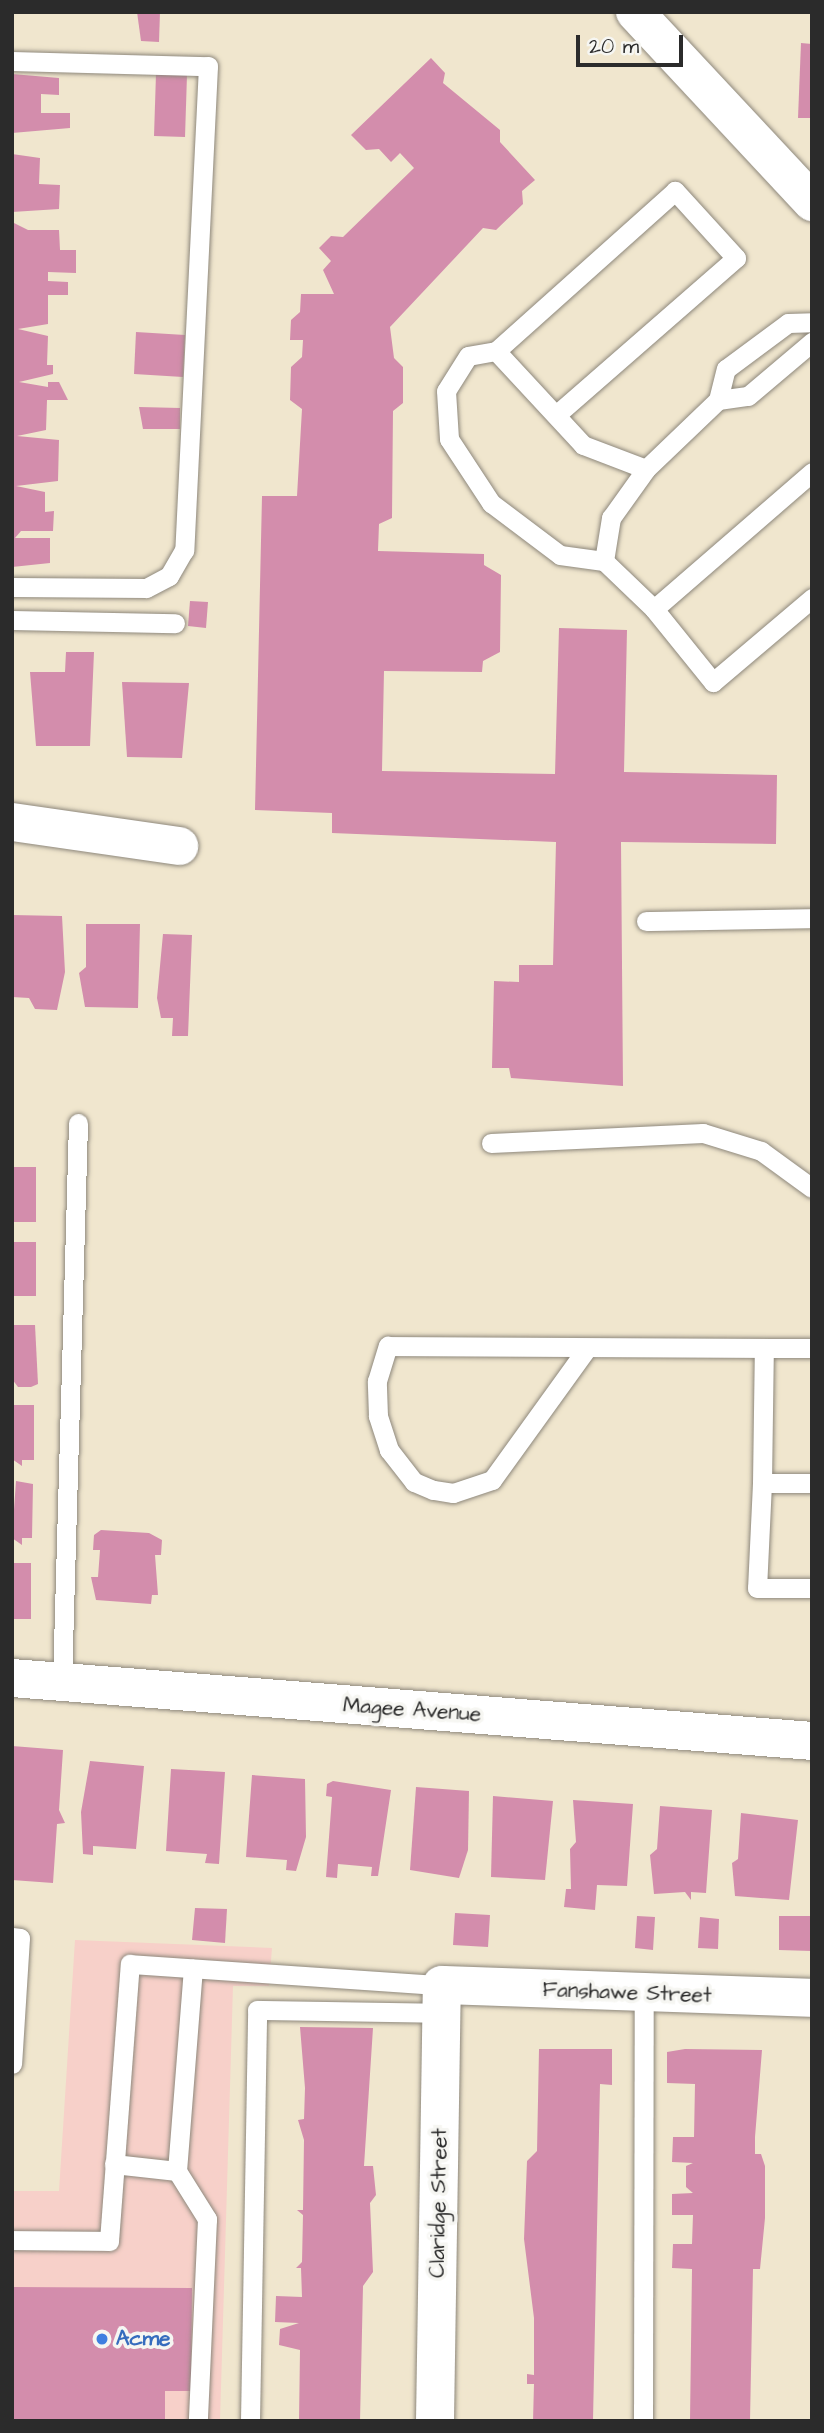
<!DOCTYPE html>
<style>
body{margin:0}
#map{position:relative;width:824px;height:2433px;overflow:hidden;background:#f0e6ce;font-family:"Architects Daughter",sans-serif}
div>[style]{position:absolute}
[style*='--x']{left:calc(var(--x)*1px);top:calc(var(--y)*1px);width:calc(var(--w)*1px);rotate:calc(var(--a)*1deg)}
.built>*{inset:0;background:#f7d0c9}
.building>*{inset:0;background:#d38dac}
.roads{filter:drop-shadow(0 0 2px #8e887c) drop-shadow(0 0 2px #8e887c)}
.lane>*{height:19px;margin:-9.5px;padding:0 9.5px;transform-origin:9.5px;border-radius:9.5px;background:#fff}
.street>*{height:38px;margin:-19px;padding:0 19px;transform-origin:19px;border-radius:19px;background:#fff}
.secondary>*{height:38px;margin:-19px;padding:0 19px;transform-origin:19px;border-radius:19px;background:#fff}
.dots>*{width:19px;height:19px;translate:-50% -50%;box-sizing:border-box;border:4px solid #f6f6f2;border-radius:50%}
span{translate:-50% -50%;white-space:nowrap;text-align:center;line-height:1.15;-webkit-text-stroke:7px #f6f6f2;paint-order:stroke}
.street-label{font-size:21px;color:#2b2b2b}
.shop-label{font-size:21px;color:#366cbe;font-weight:700}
.left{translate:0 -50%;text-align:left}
.frame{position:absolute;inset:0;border:14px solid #2b2b2b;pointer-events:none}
.scale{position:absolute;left:576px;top:35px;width:107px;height:32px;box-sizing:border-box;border:4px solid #2b2b2b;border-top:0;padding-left:9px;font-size:21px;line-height:24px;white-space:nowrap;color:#2b2b2b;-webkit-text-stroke:5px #f6f6f2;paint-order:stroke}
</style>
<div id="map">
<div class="built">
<i style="clip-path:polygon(75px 1940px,272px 1948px,269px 1986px,233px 1986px,220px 2421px,12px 2421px,12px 2191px,59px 2191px)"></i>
</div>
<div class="building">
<i style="clip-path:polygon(137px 12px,160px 12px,159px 42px,141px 41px)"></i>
<i style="clip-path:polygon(801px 43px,812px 44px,812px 118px,798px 118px)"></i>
<i style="clip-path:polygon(431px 58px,445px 73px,443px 83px,500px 130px,500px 142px,535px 180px,522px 191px,523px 204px,496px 230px,483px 228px,390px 327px,394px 358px,403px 367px,403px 403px,393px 411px,392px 518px,379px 524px,378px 551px,484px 554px,484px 565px,501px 575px,500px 652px,483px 661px,482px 672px,384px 671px,382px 771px,555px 774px,559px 628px,627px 630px,624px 772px,777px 775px,776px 844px,621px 842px,623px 1086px,511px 1078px,509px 1068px,492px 1068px,494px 981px,519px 982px,519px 965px,553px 965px,556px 842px,332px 833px,332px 813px,255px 810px,262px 496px,297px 496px,302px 409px,290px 400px,291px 367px,302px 357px,303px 340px,290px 340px,291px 320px,300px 312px,301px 294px,334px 294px,323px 270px,331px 261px,319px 248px,331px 236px,343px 237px,414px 168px,400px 153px,391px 162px,379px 149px,366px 150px,351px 135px)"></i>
<i style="clip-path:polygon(12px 74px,59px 78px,59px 95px,41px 94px,41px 113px,70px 113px,70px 128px,12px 133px)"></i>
<i style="clip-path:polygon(156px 74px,187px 75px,185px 137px,154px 136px)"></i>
<i style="clip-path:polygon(12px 154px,40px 158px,39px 184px,60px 185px,59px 209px,12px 212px)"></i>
<i style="clip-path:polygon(12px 222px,28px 230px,59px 230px,60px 250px,76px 250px,76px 273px,48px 272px,48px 281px,68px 282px,68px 295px,48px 295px,48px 324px,18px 329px,48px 336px,47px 365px,53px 365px,53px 374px,19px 382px,48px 387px,48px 382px,59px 382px,68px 400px,47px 400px,46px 430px,17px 436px,59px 440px,58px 481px,16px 486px,45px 492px,45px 512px,54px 511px,53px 531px,21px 531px,15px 538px,50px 538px,50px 563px,12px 567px)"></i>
<i style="clip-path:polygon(136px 332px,185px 335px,183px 377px,134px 374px)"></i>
<i style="clip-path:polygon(139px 407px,180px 408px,180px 429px,143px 429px)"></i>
<i style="clip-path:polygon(190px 601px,208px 602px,206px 628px,188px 626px)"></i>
<i style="clip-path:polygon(66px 652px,94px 652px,90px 746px,36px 746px,30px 672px,65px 672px)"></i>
<i style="clip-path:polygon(122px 682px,189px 683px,182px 758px,127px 757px)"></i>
<i style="clip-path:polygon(12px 915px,62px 916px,65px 972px,57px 1010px,35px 1009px,29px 998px,12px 997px)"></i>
<i style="clip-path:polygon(86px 924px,140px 924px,138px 1008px,85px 1007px,79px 973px,86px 967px)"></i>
<i style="clip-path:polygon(163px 934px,192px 935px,188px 1036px,172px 1036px,173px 1018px,161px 1018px,157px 998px)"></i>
<i style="clip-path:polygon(12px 1167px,36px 1167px,36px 1222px,12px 1222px)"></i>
<i style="clip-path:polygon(12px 1242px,36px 1242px,36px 1296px,12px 1296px)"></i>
<i style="clip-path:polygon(12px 1325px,35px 1325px,38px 1384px,31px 1387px,18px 1387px,12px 1379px)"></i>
<i style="clip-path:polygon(12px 1405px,34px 1405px,34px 1460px,22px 1460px,22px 1466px,12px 1459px)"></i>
<i style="clip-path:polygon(16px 1481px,33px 1484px,32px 1538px,22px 1538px,22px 1545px,12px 1538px)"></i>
<i style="clip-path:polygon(101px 1530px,149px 1533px,162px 1540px,161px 1555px,155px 1555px,158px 1595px,152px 1595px,151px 1604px,96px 1600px,91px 1577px,98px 1577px,100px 1550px,93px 1550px,94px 1535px)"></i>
<i style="clip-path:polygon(12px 1563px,31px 1563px,31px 1619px,12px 1619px)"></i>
<i style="clip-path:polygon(12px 1746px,63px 1750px,59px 1810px,65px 1823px,57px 1824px,53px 1883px,12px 1880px)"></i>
<i style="clip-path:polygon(90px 1761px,144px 1766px,136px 1849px,93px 1846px,93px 1855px,83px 1854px,81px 1812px)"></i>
<i style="clip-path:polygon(171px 1769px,225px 1772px,219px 1864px,205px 1863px,207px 1854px,166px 1851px)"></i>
<i style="clip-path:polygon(252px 1775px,305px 1779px,306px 1837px,296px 1871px,286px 1870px,287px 1860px,246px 1857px)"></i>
<i style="clip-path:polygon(333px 1781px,391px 1790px,378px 1876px,371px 1876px,372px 1867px,338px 1864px,337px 1878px,326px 1877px,332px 1797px,326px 1796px,327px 1784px)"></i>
<i style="clip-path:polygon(416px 1787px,469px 1791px,468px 1850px,459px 1878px,410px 1870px)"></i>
<i style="clip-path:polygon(493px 1796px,553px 1801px,545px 1880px,491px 1877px)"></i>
<i style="clip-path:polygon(573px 1800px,633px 1804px,627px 1886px,597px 1885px,595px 1910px,564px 1907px,566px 1889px,571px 1889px,570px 1849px,576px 1842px)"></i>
<i style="clip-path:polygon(660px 1806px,712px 1810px,706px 1893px,691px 1892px,691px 1900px,685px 1892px,654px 1894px,650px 1855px,657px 1849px)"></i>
<i style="clip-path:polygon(741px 1813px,798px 1820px,789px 1900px,735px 1896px,732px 1863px,738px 1859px)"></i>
<i style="clip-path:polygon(195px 1908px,227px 1909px,225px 1943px,192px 1940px)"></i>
<i style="clip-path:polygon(455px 1913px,490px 1915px,488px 1947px,453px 1945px)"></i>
<i style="clip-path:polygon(637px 1916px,655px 1917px,653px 1950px,635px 1948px)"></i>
<i style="clip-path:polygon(779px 1916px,812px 1916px,812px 1951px,779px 1950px)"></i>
<i style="clip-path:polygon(700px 1917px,719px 1919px,718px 1949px,698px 1948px)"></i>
<i style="clip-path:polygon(300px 2027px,373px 2028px,364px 2166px,373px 2166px,376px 2195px,370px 2203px,373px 2272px,363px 2286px,360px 2421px,299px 2421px,300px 2350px,279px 2345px,280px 2329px,299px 2323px,275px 2322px,276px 2296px,302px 2297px,301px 2268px,296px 2268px,302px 2262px,303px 2215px,297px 2210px,303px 2210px,304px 2140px,298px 2120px,304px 2119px,305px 2088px)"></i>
<i style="clip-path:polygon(539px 2049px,612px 2049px,612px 2085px,600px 2084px,593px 2421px,533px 2421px,534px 2384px,527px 2384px,527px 2374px,534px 2375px,534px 2318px,524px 2239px,527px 2161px,537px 2151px)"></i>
<i style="clip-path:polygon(685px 2049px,762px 2050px,755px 2137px,755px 2154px,761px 2154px,765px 2166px,765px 2218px,760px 2269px,753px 2269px,750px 2421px,690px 2421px,692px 2269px,672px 2268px,673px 2244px,692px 2244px,693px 2215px,672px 2215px,672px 2194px,693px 2193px,686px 2187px,686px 2166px,693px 2163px,672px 2162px,673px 2137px,694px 2137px,695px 2084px,667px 2083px,667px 2052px)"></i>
<i style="clip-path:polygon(12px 2287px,192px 2288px,191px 2391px,165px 2391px,165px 2421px,12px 2421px)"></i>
</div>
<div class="roads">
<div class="lane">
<i style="--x:12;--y:61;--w:196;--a:1.5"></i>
<i style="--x:208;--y:66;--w:485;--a:92.8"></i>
<i style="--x:184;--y:550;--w:30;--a:120"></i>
<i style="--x:169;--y:576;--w:26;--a:152"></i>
<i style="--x:146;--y:588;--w:134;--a:-179.6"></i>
<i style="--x:496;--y:351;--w:128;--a:47.2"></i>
<i style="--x:583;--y:445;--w:67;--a:20.9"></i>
<i style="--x:646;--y:469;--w:100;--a:-43.8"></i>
<i style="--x:718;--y:400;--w:32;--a:-76"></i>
<i style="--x:726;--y:369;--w:77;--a:-36.6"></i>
<i style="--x:788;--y:323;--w:24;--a:-2"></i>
<i style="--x:718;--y:400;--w:30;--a:-8"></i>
<i style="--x:748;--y:396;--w:84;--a:-40.2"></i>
<i style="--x:556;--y:415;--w:239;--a:-41.1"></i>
<i style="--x:736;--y:258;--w:91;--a:-132.3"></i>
<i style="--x:675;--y:191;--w:240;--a:138.2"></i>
<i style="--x:496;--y:351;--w:28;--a:170"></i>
<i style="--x:468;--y:356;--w:41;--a:122.2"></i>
<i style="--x:446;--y:391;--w:48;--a:86.4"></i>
<i style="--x:449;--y:439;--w:77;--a:56.7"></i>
<i style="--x:491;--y:503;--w:86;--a:37"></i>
<i style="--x:560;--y:555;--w:44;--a:7.8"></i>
<i style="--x:604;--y:561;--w:69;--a:43.8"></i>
<i style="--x:654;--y:609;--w:94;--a:51.1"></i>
<i style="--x:713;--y:682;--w:130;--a:-40.3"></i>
<i style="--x:604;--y:561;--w:44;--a:-80.8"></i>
<i style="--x:611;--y:518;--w:60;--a:-54.5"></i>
<i style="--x:654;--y:609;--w:209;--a:-40.9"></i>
<i style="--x:12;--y:620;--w:163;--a:1.1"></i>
<i style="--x:646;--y:921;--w:166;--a:-1"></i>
<i style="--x:491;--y:1143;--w:212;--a:-2.7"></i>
<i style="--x:703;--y:1133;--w:61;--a:17.2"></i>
<i style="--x:761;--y:1151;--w:63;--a:36"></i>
<i style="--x:585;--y:1351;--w:159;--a:125.8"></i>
<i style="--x:492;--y:1480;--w:41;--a:161.6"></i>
<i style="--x:453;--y:1493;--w:20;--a:-171"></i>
<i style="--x:433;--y:1490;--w:21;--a:-157"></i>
<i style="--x:414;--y:1482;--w:41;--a:-128"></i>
<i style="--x:389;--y:1450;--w:36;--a:-108"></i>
<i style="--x:378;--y:1416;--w:35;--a:-92"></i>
<i style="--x:377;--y:1381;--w:37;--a:-73"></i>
<i style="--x:388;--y:1346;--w:376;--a:0.3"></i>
<i style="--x:762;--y:1483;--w:135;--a:-89.2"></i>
<i style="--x:764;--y:1348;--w:48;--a:0"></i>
<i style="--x:812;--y:1483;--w:50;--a:180"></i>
<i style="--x:762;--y:1483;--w:105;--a:92.7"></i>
<i style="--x:757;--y:1588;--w:55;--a:0"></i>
<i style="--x:62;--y:1682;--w:559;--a:-88.36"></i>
<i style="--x:12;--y:1937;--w:8;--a:7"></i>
<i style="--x:20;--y:1938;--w:126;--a:93.6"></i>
<i style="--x:114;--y:2164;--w:63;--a:6.3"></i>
<i style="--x:177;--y:2171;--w:203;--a:-85.5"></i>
<i style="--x:177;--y:2171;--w:57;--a:58"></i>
<i style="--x:207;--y:2219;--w:202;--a:92.6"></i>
<i style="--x:12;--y:2240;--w:97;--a:0.6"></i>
<i style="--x:109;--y:2241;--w:278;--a:-85.7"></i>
<i style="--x:130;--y:1964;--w:313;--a:3.9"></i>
<i style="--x:250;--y:2421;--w:411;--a:-89"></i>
<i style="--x:257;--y:2010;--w:185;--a:0.9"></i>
<i style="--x:643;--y:2421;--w:427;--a:-89.9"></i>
</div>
<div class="street">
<i style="--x:12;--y:822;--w:169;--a:8.2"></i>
<i style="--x:12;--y:1678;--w:802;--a:4.5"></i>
<i style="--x:435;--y:2421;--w:436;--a:-89.1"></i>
<i style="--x:442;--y:1985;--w:370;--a:2"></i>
</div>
<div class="secondary">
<i style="--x:635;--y:12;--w:260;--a:47"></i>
</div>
</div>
<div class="dots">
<i style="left:102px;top:2339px;background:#3f7fe0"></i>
</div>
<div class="street-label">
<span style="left:412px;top:1710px;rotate:4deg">Magee Avenue</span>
<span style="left:627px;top:1993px;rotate:2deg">Fanshawe Street</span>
<span style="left:439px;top:2203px;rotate:-89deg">Claridge Street</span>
</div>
<div class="shop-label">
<span class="left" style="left:116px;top:2339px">Acme</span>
</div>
<div class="frame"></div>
<div class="scale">20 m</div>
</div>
